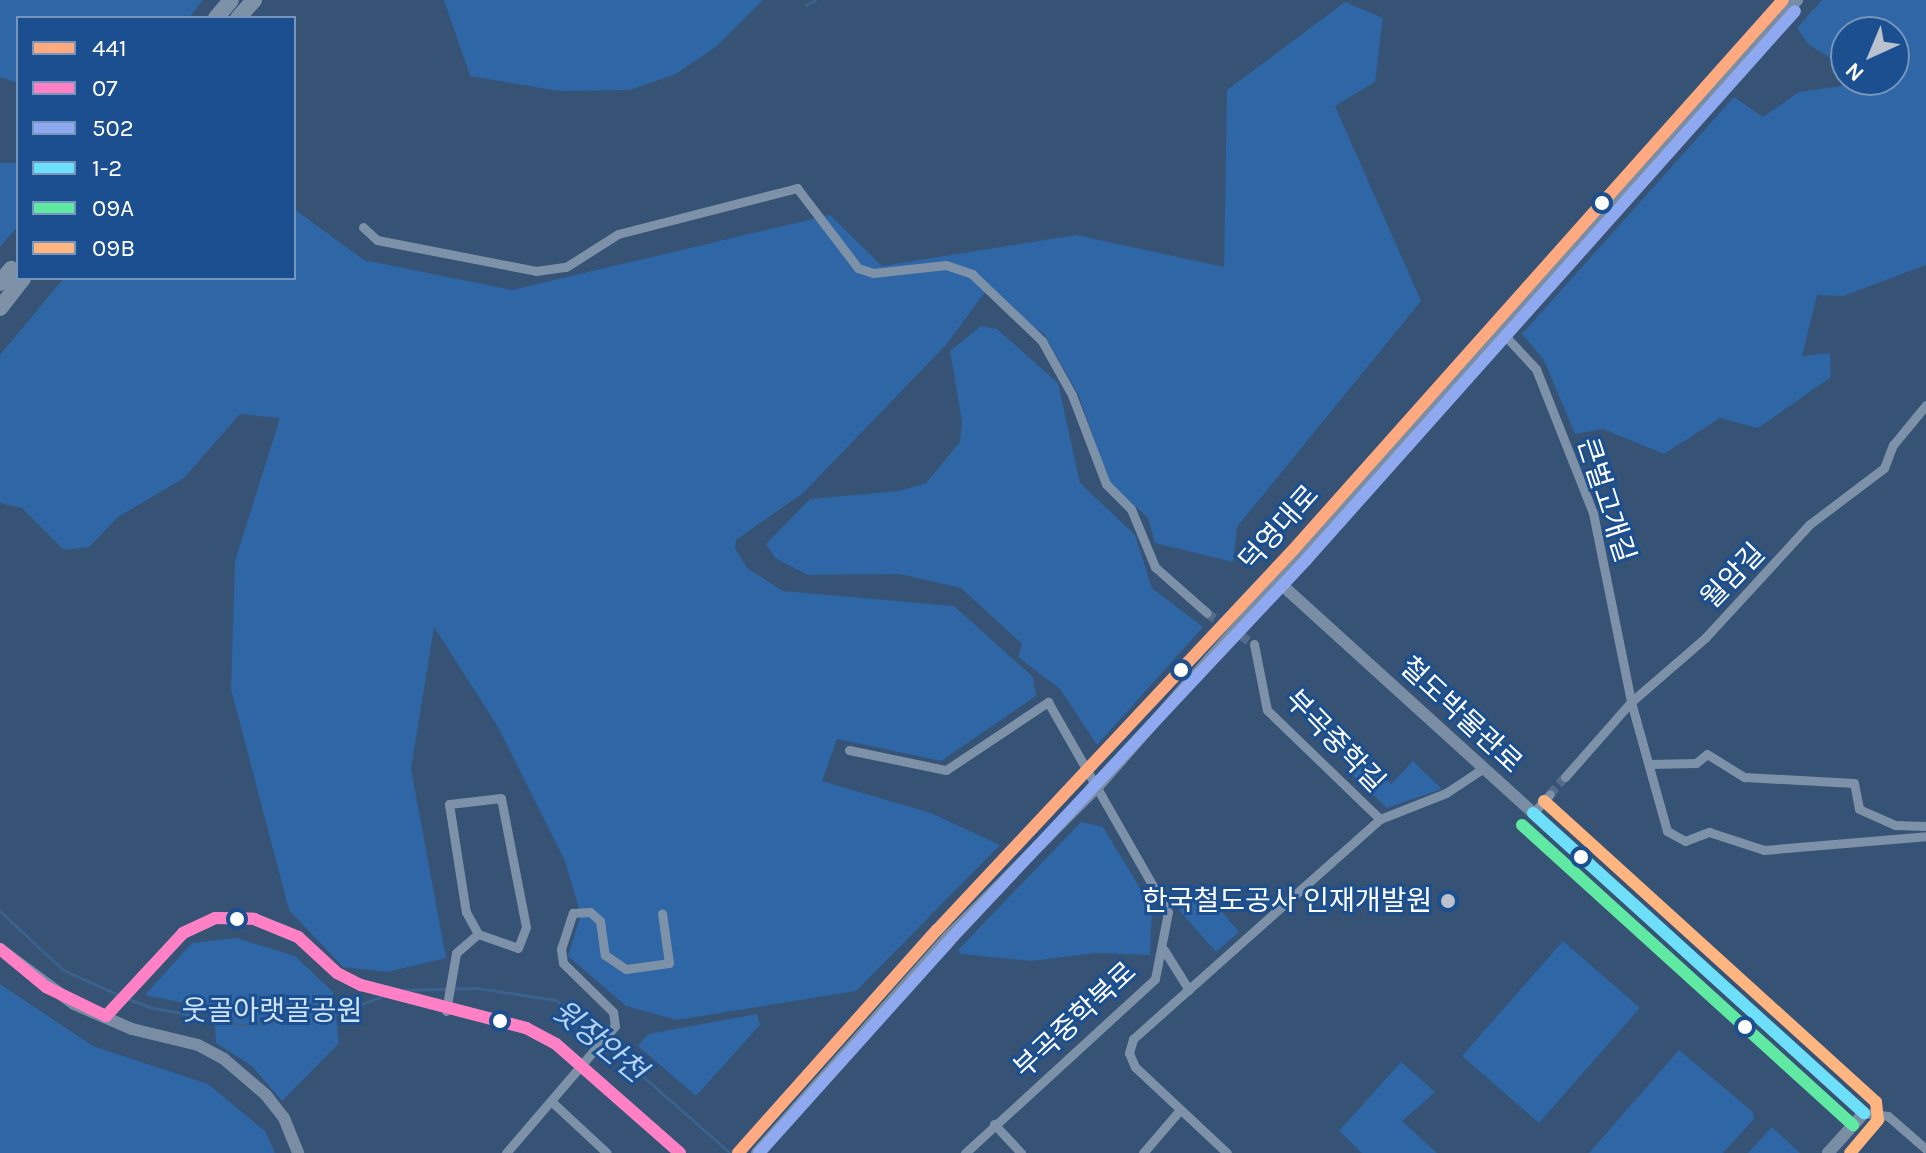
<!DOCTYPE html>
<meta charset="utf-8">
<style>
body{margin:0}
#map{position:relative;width:1926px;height:1153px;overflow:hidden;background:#365274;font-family:Karla,"Noto Sans KR",sans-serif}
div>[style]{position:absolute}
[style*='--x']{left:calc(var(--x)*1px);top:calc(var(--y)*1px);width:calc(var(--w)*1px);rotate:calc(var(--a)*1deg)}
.green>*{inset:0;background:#2f66a5}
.stream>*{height:3px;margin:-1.5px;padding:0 1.5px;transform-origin:1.5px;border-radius:1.5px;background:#3b618d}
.street-tunnel>*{height:9px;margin-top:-4.5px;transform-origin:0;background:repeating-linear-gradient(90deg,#546c89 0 9px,transparent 0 13.5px)}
.street>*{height:9px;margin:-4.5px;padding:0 4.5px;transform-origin:4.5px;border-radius:4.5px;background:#7d92a8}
.secondary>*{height:12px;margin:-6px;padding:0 6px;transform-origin:6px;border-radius:6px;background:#798da4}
.highway>*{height:16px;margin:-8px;padding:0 8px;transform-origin:8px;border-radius:8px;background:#7e92a7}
.bus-1>*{height:12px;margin:-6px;padding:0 6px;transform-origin:6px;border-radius:6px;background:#ffa980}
.bus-2>*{height:12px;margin:-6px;padding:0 6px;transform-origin:6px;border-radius:6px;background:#ff80c5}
.bus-3>*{height:12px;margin:-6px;padding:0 6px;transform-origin:6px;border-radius:6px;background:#8fa9f0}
.bus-4>*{height:12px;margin:-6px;padding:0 6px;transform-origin:6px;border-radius:6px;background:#6ddff8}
.bus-5>*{height:12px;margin:-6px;padding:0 6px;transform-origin:6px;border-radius:6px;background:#60e9a3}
.bus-6>*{height:12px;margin:-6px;padding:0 6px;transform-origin:6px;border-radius:6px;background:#ffb580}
.dots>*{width:22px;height:22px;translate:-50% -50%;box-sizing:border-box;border:4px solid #1b4f8f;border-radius:50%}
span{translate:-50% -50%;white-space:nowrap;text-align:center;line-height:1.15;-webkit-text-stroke:6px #1b4f8f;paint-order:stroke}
.street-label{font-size:28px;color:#fff}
.poi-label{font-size:28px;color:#fff}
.right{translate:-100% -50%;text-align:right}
.park-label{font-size:28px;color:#cfe3fa}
.water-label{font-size:30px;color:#b5d3f5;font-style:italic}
.legend{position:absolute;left:16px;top:16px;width:280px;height:264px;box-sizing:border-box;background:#1b4f8f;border:2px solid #7695bc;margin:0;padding:10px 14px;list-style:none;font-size:24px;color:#fff}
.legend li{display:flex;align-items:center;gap:16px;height:40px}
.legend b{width:40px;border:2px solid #7695bc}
.north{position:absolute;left:1830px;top:16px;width:80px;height:80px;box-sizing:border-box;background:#1b4f8f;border:2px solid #7695bc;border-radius:50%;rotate:224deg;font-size:22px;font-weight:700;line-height:32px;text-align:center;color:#fff}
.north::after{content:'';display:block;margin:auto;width:28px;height:36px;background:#b9c2ce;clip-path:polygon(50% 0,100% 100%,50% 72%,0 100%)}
</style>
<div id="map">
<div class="green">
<i style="clip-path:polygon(0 0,203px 0,189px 18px,18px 18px,18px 83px,0 77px)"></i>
<i style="clip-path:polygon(444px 0,763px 0,717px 46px,676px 74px,630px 90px,559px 91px,470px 76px)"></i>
<i style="clip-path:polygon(1822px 0,1926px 0,1926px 265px,1843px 296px,1817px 295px,1802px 356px,1830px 353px,1831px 377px,1758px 428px,1720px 418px,1664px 454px,1603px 429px,1575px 434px,1544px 360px,1522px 334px,1734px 97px,1763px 117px,1799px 92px,1841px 86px,1846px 80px,1894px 80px,1894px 32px,1846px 32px,1846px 68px,1808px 44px,1797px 28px)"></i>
<i style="clip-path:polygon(1345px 2px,1383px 18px,1375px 82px,1335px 106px,1421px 301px,1237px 527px,1233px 562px,1155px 543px,1148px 518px,1109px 482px,1079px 396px,1044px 334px,985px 292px,946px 345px,803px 493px,736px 540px,735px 548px,747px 568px,783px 591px,954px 606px,1033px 677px,1036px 696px,941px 761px,837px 739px,822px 781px,931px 813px,1000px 845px,856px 991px,677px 1020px,626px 1006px,568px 956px,581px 915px,565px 861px,498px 727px,434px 627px,411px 769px,446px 958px,387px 972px,343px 967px,289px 910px,231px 689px,235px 561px,280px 418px,240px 414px,184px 478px,118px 517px,89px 547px,64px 550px,22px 508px,0 503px,0 355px,64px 278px,294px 278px,294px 209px,364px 260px,512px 290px,830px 215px,882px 266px,1076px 235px,1224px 267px,1227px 90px)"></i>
<i style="clip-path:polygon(0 163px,18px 163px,18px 226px,0 247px)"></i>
<i style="clip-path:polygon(981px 326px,997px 329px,1058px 383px,1080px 483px,1135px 535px,1152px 588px,1203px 627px,1097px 745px,1060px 689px,1018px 657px,1022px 644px,961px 588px,900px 574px,808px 575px,775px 558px,766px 544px,810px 499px,899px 491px,926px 483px,960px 442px,962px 422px,950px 351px)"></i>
<i style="clip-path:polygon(1413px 761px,1442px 789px,1387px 808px,1353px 775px,1366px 762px,1391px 784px)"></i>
<i style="clip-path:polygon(1081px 822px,1103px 827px,1152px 908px,1150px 955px,1096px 953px,1031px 961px,961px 954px,958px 950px)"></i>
<i style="clip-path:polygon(1202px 889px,1239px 932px,1216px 952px,1179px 910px)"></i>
<i style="clip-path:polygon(236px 938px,295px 956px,333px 992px,339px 1043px,282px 1101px,252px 1066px,216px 1043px,214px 1009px,145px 995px,192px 943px)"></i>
<i style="clip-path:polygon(1563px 941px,1640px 1008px,1539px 1123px,1462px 1056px)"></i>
<i style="clip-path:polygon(0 984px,93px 1046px,208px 1084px,265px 1131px,275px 1153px,0 1153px)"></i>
<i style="clip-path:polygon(757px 1014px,760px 1025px,696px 1096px,638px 1046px,648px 1034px)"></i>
<i style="clip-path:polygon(1679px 1050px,1753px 1112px,1754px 1119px,1723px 1153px,1589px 1153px)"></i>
<i style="clip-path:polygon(1401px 1062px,1435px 1092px,1402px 1121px,1437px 1153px,1362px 1153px,1339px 1131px)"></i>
<i style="clip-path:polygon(1772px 1127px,1800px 1153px,1748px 1153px)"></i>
</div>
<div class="stream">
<i style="--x:806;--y:5;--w:10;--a:-29"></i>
<i style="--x:0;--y:911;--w:86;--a:43.1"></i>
<i style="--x:63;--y:970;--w:61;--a:24.1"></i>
<i style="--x:397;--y:990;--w:80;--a:-1.4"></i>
<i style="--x:477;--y:988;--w:80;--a:8.6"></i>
<i style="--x:556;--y:1000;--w:232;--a:41.3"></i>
<i style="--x:126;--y:998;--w:25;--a:21"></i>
<i style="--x:149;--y:1007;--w:96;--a:10.8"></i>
<i style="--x:243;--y:1025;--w:90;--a:-6.4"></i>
<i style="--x:332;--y:1015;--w:54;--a:-20.4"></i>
</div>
<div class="street-tunnel">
<i style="--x:1207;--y:613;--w:56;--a:33.4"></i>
<i style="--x:1550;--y:794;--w:23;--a:-49"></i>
</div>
<div class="street">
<i style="--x:363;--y:227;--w:19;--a:43"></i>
<i style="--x:377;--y:240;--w:162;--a:11"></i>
<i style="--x:536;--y:271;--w:30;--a:-8"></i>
<i style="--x:566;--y:267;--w:62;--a:-32.4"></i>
<i style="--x:618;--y:234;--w:185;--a:-14.4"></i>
<i style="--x:797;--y:188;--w:101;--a:52.7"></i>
<i style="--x:858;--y:268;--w:16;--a:18"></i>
<i style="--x:873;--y:273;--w:73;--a:-6.3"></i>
<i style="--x:946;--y:265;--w:28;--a:19"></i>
<i style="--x:972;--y:274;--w:97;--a:43.7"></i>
<i style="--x:1042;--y:341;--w:62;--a:60.9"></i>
<i style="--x:1072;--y:395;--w:95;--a:69.1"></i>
<i style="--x:1106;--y:484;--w:35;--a:45"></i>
<i style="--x:1131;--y:509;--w:63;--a:67.5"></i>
<i style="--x:1155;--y:567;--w:69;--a:41.5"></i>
<i style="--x:1495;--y:325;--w:60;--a:47"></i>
<i style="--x:1536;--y:369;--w:155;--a:68.4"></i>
<i style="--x:1593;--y:513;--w:193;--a:78.6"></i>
<i style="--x:1631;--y:702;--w:134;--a:74.4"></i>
<i style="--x:1667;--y:831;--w:21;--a:29"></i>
<i style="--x:1685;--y:841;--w:26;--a:-21"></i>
<i style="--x:1709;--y:832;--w:58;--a:18.1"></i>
<i style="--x:1764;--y:850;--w:163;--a:-4.9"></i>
<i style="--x:1254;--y:644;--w:67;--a:78.9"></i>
<i style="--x:1267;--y:710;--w:157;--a:44"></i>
<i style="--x:849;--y:750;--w:99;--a:11.7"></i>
<i style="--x:946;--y:770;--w:123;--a:-33.7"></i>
<i style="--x:1048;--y:702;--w:242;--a:60.3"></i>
<i style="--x:1168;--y:912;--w:68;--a:101"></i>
<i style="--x:1155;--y:979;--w:258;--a:137.5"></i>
<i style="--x:1649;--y:764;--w:47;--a:-1.2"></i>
<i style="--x:1696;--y:763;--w:14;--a:-39"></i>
<i style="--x:1707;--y:754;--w:44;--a:31.9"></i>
<i style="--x:1744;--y:777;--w:110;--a:3.1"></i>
<i style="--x:1854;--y:783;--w:26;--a:79"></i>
<i style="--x:1859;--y:809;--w:39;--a:24"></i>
<i style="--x:1895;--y:825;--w:31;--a:2"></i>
<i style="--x:1565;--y:777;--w:100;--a:-48.7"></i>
<i style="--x:1631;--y:702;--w:98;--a:-40.9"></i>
<i style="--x:1705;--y:638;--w:155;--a:-47.4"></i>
<i style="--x:1810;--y:524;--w:93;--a:-37.1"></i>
<i style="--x:1884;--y:468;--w:25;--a:-69"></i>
<i style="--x:1893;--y:445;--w:52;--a:-50.5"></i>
<i style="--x:1533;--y:813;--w:25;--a:-48"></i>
<i style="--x:1164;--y:950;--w:47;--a:58"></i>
<i style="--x:446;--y:1011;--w:59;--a:-80.2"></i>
<i style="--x:456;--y:953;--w:29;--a:-41"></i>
<i style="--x:478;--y:934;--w:42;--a:19.3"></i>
<i style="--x:518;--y:948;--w:22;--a:-69"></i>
<i style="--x:526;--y:927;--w:131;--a:-101"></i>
<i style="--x:501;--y:798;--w:52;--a:173.4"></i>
<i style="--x:449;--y:804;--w:109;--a:81.1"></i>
<i style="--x:466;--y:912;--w:25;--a:61"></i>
<i style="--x:551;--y:1101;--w:76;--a:42.9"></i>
<i style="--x:1864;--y:1113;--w:24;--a:7"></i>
<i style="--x:1888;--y:1116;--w:50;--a:41"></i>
<i style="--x:994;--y:1124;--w:40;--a:47"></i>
<i style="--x:506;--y:1153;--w:167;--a:-49.4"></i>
<i style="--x:615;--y:1026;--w:14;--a:-98"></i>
<i style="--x:613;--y:1012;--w:70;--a:-135.6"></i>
<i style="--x:563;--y:963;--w:14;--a:-98"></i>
<i style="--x:561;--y:949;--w:38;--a:-72"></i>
<i style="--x:573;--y:913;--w:17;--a:-3"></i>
<i style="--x:590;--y:912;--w:13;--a:42"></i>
<i style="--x:600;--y:921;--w:34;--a:82"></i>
<i style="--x:605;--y:955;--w:25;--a:34"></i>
<i style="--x:626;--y:969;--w:43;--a:-7.9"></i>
<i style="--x:669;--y:963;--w:50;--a:-98"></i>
<i style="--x:1143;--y:1153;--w:55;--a:-49.4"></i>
<i style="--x:1227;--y:1153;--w:126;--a:-136.9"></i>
<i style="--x:1135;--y:1067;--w:15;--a:-113"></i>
<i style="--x:1129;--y:1053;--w:15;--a:-74"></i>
<i style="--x:1133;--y:1039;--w:331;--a:-41.7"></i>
<i style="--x:1380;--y:819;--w:71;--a:-21.5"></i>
<i style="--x:1446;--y:793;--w:43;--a:-33.7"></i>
</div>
<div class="secondary">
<i style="--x:1272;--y:576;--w:799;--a:42.21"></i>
<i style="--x:1864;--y:1113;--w:54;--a:132"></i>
<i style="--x:0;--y:949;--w:92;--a:36.6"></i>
<i style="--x:74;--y:1004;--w:63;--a:23.3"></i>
<i style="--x:132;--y:1029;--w:68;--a:13.6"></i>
<i style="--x:198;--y:1045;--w:30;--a:28"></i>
<i style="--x:224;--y:1059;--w:55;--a:40.6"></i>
<i style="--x:266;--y:1095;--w:29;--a:52"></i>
<i style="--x:284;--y:1118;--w:38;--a:68"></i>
<i style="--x:106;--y:1016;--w:113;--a:-47.1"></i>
<i style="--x:183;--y:933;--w:35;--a:-25"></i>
<i style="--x:215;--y:918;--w:39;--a:1"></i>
<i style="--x:254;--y:919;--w:48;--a:22.2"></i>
<i style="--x:298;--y:937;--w:53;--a:42.7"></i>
<i style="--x:337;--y:973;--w:27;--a:27"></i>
<i style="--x:361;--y:985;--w:171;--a:14.6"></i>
<i style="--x:526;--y:1028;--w:34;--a:28"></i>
<i style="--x:556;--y:1044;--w:165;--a:41.3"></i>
<i style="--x:738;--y:1153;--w:299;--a:-48.3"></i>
<i style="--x:937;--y:930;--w:522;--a:-46.86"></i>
<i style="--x:1294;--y:549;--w:735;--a:-48.31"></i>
<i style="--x:757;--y:1153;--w:290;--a:-48.5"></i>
<i style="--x:949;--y:936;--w:211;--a:-45.2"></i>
<i style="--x:1098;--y:786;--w:608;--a:-48.73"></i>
<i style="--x:1499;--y:329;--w:444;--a:-47.8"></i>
</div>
<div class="highway">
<i style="--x:216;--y:18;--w:23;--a:-50"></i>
<i style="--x:238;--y:18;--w:24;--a:-48"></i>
<i style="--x:0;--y:283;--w:18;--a:-52"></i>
<i style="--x:0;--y:308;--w:37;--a:-52"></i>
</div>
<div class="bus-1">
<i style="--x:738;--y:1153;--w:299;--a:-48.3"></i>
<i style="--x:937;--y:930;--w:522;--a:-46.86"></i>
<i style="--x:1294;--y:549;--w:735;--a:-48.31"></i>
</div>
<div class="bus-2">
<i style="--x:0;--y:949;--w:60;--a:39.6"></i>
<i style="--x:46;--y:987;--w:67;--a:25.8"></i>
<i style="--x:106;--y:1016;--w:113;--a:-47.1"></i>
<i style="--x:183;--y:933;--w:35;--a:-25"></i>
<i style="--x:215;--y:918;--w:39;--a:1"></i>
<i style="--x:254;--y:919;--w:48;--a:22.2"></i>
<i style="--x:298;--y:937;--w:53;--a:42.7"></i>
<i style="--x:337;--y:973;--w:27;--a:27"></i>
<i style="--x:361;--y:985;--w:171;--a:14.6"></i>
<i style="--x:526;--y:1028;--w:34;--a:28"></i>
<i style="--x:556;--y:1044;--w:165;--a:41.3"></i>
</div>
<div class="bus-3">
<i style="--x:759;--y:1153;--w:285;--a:-48.1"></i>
<i style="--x:949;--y:941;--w:522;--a:-46.86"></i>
<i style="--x:1306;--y:560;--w:735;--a:-48.31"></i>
</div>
<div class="bus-4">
<i style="--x:1533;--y:813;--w:447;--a:42.2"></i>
</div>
<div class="bus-5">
<i style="--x:1522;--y:825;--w:447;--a:42.2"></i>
</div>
<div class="bus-6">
<i style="--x:1544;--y:801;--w:448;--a:42.2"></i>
<i style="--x:1876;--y:1102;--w:18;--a:84"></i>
<i style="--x:1878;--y:1120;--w:43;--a:130.3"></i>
</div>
<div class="dots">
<i style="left:1602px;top:203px;background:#fff"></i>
<i style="left:1181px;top:670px;background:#fff"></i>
<i style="left:1581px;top:857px;background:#fff"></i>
<i style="left:1448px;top:901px;background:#b9c2ce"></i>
<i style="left:237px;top:919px;background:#fff"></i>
<i style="left:500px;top:1021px;background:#fff"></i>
<i style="left:1745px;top:1027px;background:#fff"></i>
</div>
<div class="street-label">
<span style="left:1606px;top:500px;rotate:72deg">큰벌고개길</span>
<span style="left:1279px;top:528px;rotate:-48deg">덕영대로</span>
<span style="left:1733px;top:576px;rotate:-46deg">월암길</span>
<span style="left:1461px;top:715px;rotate:43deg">철도박물관로</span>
<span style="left:1335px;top:741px;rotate:46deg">부곡중학길</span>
<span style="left:1075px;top:1020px;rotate:-43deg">부곡중학북로</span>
</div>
<div class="poi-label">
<span class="right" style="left:1432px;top:901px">한국철도공사 인재개발원</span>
</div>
<div class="park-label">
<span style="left:272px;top:1011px">웃골아랫골공원</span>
</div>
<div class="water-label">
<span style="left:599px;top:1041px;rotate:39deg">윗장안천</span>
</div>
<ul class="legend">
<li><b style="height:10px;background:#ffa980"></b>441</li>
<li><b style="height:10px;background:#ff80c5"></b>07</li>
<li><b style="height:10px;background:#8fa9f0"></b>502</li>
<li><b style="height:10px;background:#6ddff8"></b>1-2</li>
<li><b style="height:10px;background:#60e9a3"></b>09A</li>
<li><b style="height:10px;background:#ffb580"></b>09B</li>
</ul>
<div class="north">N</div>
</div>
